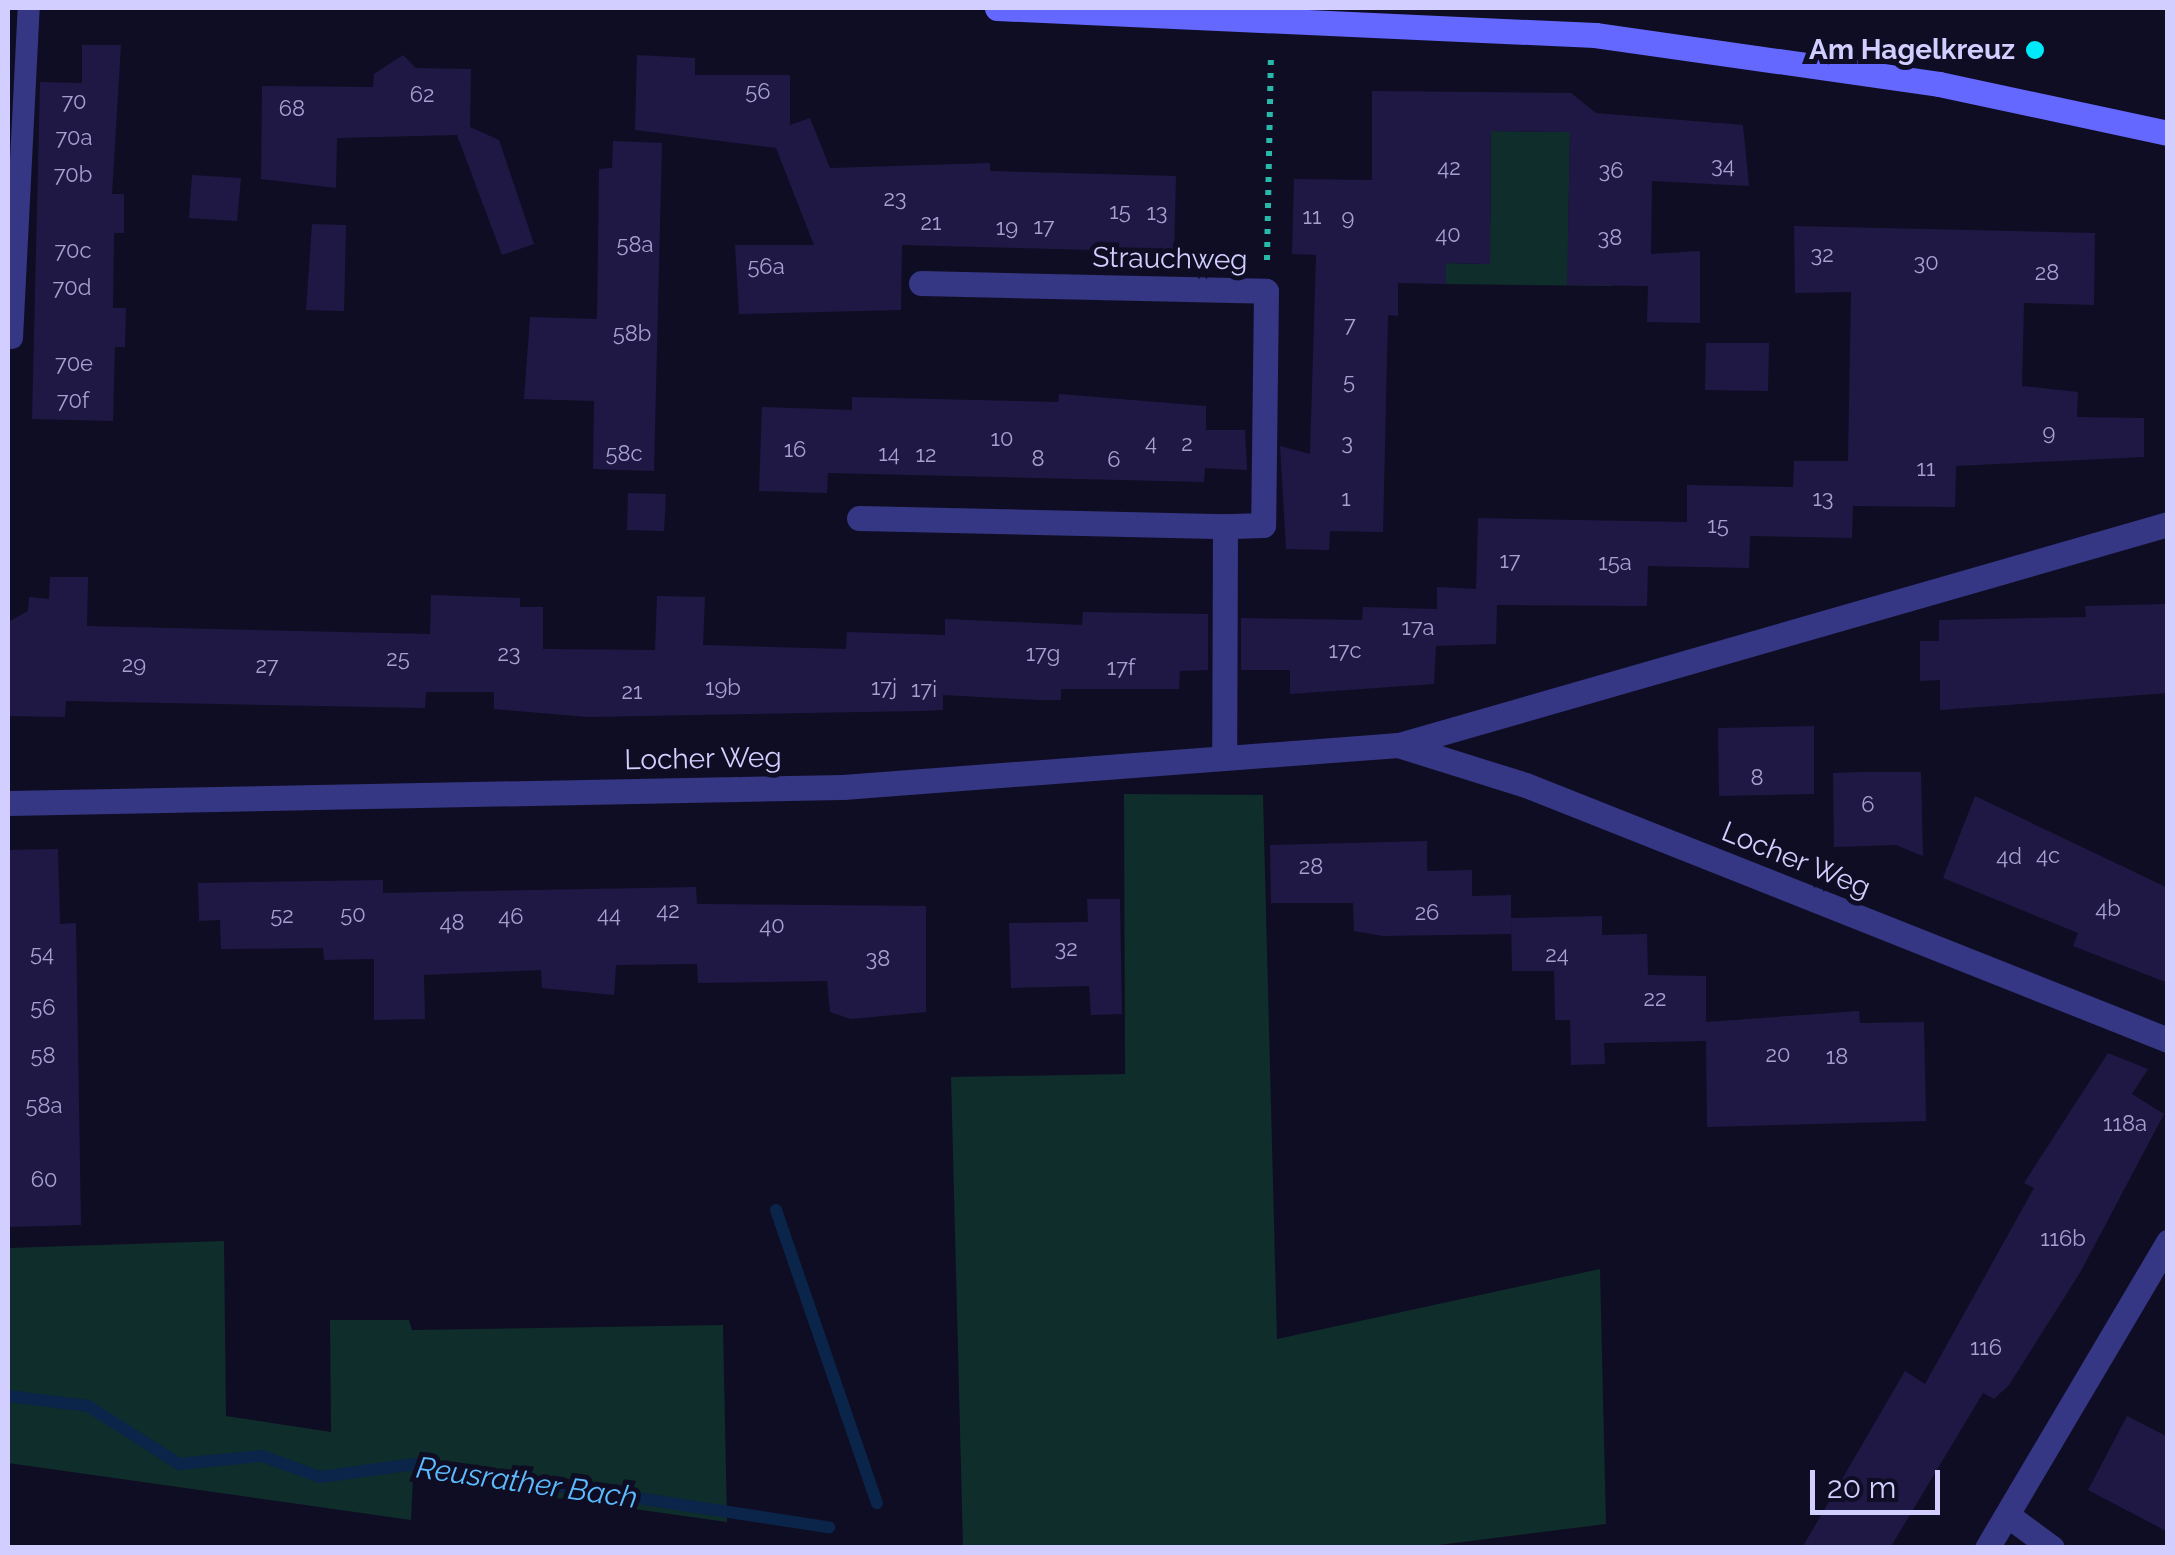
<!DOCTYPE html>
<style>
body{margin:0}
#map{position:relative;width:2175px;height:1555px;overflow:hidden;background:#0f0d23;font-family:Raleway,sans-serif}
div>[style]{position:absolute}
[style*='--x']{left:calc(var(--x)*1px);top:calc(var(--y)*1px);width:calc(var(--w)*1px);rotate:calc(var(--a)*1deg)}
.green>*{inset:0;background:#0f2d2b}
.stream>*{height:12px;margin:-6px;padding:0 6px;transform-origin:6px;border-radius:6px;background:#0a2549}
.building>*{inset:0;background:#1f1845}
.path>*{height:6px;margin-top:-3px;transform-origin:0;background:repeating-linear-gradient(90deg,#28b9aa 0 5px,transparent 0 13px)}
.service>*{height:22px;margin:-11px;padding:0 11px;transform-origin:11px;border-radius:11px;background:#353684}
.minor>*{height:25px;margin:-12.5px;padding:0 12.5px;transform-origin:12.5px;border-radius:12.5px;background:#353684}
.secondary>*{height:25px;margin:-12.5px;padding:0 12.5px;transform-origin:12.5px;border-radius:12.5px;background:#6568ff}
.dots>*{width:28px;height:28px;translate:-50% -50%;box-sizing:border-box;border:5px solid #0f0d23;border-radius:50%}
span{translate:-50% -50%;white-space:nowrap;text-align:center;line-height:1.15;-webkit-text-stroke:10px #0f0d23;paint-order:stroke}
.number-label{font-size:22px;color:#a5a0d0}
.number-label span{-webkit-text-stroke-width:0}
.poi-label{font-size:28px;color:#d2ceff;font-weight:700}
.right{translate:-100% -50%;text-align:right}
.street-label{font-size:28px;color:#d2ceff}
.water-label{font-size:30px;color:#5cbbff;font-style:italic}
.frame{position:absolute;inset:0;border:10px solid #d2ceff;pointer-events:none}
.scale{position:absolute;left:1810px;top:1470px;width:130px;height:45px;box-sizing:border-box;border:5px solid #d2ceff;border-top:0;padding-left:12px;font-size:30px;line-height:35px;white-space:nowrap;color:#d2ceff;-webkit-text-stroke:8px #0f0d23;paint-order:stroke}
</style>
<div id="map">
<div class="green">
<i style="clip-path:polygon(1491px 131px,1570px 132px,1568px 243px,1612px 267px,1612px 286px,1446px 284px,1446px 263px,1483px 264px,1490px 242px)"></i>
<i style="clip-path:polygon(1124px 794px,1263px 795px,1277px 1339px,1600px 1269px,1606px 1524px,1415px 1548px,963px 1547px,951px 1077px,1125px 1074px)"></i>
<i style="clip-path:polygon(224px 1241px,226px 1416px,331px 1432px,330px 1320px,409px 1320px,412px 1330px,723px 1325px,727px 1522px,413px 1478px,411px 1520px,8px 1463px,8px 1248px)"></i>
</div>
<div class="stream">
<i style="--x:776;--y:1210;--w:310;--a:71"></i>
<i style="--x:8;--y:1396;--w:81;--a:7.1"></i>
<i style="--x:88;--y:1406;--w:108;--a:32.5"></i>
<i style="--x:179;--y:1464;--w:83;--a:-5.5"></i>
<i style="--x:262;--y:1456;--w:62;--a:19.9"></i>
<i style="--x:320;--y:1477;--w:96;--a:-7.8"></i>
<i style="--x:415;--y:1464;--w:419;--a:8.7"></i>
</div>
<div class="building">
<i style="clip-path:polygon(82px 45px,121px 45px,112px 194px,124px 194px,124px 233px,114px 233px,113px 308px,126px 308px,125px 347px,115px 347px,113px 421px,32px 419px,40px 82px,82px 83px)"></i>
<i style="clip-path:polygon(403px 55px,416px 68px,471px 69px,470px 127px,499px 140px,534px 244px,502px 255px,457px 135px,337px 138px,336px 188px,261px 179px,262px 86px,373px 87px,374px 74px)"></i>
<i style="clip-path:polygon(637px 55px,695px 58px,695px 75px,790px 75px,790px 125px,810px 118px,830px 168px,990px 163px,990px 171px,1176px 176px,1174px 252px,902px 245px,901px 310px,739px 314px,735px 245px,814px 245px,776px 148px,635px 130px)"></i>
<i style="clip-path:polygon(1372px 91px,1571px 93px,1596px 113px,1743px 125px,1749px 186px,1652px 181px,1651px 254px,1700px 251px,1700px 323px,1647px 322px,1648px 286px,1567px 285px,1570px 132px,1491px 131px,1490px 264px,1446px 263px,1446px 284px,1398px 283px,1398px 316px,1388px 315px,1383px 532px,1330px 531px,1329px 550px,1286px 549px,1280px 446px,1310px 454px,1316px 255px,1292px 254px,1294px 179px,1372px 180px)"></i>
<i style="clip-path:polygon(613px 141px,662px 143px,654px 471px,593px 469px,594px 401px,524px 399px,530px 317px,597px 319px,599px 169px,612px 168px)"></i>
<i style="clip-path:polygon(192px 175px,241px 178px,237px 221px,189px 218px)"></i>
<i style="clip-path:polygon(312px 224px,346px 225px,344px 311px,306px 310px)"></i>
<i style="clip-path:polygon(1794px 226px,2095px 233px,2094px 305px,2024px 303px,2022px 386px,2078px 392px,2077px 417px,2144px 418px,2144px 457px,1956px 466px,1955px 507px,1853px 506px,1852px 538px,1750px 536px,1749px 568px,1648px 566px,1647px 606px,1497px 605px,1496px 644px,1436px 646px,1434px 684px,1290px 694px,1290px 670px,1241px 670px,1241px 618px,1362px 620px,1363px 607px,1437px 609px,1437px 587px,1476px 589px,1478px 518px,1687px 522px,1687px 485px,1793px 487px,1794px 461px,1848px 461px,1851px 292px,1795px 293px)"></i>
<i style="clip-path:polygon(1706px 343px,1769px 343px,1768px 391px,1705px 390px)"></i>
<i style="clip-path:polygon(1059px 394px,1206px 406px,1206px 430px,1245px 430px,1247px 470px,1205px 468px,1204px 482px,828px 473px,827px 493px,759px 491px,762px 407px,852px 410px,852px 397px,1058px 402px)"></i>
<i style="clip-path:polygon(628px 493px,666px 494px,664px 531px,627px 530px)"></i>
<i style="clip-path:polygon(50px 577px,88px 577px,87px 626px,430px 634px,431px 595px,520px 598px,520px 607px,543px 607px,543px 649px,655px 650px,657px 596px,705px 597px,703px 645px,846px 649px,847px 632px,945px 635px,945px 619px,1082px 625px,1083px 612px,1208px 614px,1208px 670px,1180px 671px,1179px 689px,1061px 689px,1061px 700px,1039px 700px,943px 695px,943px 710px,921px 711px,588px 717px,494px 709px,494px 692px,426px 692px,425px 708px,66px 701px,65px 717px,8px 716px,8px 622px,28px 611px,29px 597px,49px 599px)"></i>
<i style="clip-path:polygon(2168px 604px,2168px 693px,1940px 710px,1940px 680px,1920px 681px,1920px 641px,1939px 641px,1939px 620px,2086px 617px,2085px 606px)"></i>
<i style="clip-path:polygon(1814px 726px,1814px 794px,1719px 796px,1718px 728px)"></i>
<i style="clip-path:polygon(1862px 772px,1921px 772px,1923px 856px,1896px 845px,1834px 847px,1833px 773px)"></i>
<i style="clip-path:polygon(1975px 796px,2168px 888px,2168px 983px,2073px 946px,2078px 933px,1943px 878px)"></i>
<i style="clip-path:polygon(1427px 841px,1427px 871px,1472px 870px,1472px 896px,1511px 895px,1511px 934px,1383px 936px,1354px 931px,1353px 903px,1271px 903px,1270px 845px)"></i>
<i style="clip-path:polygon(58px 849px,60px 924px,76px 923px,81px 1225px,8px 1227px,8px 850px)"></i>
<i style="clip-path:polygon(383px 880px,383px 893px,696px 887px,697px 904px,926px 906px,926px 1012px,851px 1019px,830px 1012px,827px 981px,698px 983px,697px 964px,616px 965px,614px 995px,542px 988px,541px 970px,424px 975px,425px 1019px,374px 1020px,374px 959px,324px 960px,323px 948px,221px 949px,220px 920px,199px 921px,198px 883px)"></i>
<i style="clip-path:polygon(1087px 899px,1120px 899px,1122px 1014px,1091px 1015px,1089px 986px,1011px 988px,1009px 923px,1088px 922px)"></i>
<i style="clip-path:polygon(1602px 916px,1602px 935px,1647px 934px,1648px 975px,1706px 976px,1706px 1022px,1859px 1011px,1860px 1023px,1924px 1022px,1926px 1121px,1707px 1127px,1706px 1041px,1604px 1043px,1605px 1064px,1571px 1065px,1570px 1020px,1555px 1020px,1554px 971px,1512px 971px,1511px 918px)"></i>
<i style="clip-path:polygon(2108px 1053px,2148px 1069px,2132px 1094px,2164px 1114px,2081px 1271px,2009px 1385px,1994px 1399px,1983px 1393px,1890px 1548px,1802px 1548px,1905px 1371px,1925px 1384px,2034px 1188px,2024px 1183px)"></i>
<i style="clip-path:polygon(2127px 1416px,2168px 1437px,2168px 1532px,2088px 1490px)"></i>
</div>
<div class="path">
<i style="--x:1267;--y:260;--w:207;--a:-88.9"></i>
</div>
<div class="service">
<i style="--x:12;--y:338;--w:330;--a:-87.1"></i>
</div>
<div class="minor">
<i style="--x:921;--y:283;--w:345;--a:1.3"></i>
<i style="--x:1266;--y:291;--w:234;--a:90.7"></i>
<i style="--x:1263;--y:525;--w:38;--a:178"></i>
<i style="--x:859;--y:518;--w:366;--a:1.3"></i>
<i style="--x:1225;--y:526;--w:232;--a:90.2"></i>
<i style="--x:1399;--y:745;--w:800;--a:-16.03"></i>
<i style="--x:8;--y:803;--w:835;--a:-1.1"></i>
<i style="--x:843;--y:787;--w:557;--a:-4.33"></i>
<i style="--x:1398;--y:745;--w:134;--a:17.4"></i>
<i style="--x:1526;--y:785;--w:691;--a:21.66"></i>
<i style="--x:2010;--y:1517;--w:52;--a:36.4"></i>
<i style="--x:1987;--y:1548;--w:356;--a:-59.4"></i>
</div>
<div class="secondary">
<i style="--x:997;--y:8;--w:599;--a:2.59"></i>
<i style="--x:1595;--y:35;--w:347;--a:8.1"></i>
<i style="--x:1939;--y:84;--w:234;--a:12.1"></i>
</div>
<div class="dots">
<i style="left:2035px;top:50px;background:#00ebf9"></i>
</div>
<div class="number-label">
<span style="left:758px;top:92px">56</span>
<span style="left:422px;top:95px">62</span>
<span style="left:74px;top:102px">70</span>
<span style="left:292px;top:109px">68</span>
<span style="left:74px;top:138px">70a</span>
<span style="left:1723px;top:166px">34</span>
<span style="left:1449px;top:168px">42</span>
<span style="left:1611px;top:171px">36</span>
<span style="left:73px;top:175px">70b</span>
<span style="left:895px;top:199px">23</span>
<span style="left:1120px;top:212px">15</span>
<span style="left:1157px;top:213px">13</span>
<span style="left:1312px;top:217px">11</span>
<span style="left:1348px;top:218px">9</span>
<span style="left:931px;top:223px">21</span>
<span style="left:1044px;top:227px">17</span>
<span style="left:1007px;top:228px">19</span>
<span style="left:1448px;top:235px">40</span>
<span style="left:1610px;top:238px">38</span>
<span style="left:635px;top:245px">58a</span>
<span style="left:73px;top:251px">70c</span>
<span style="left:1822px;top:255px">32</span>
<span style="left:1926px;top:263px">30</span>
<span style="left:766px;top:267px">56a</span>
<span style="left:2047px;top:273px">28</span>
<span style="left:72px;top:288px">70d</span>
<span style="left:1350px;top:325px">7</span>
<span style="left:632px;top:334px">58b</span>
<span style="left:74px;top:364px">70e</span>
<span style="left:1349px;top:382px">5</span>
<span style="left:73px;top:401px">70f</span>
<span style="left:2049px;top:433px">9</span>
<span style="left:1002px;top:439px">10</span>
<span style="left:1151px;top:443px">4</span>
<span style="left:1347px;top:443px">3</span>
<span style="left:1187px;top:444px">2</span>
<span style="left:795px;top:450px">16</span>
<span style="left:624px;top:454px">58c</span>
<span style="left:889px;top:454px">14</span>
<span style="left:926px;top:455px">12</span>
<span style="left:1038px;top:459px">8</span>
<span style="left:1114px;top:460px">6</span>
<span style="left:1926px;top:469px">11</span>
<span style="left:1346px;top:499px">1</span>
<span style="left:1823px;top:499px">13</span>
<span style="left:1718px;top:526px">15</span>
<span style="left:1510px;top:561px">17</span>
<span style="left:1615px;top:563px">15a</span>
<span style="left:1418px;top:628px">17a</span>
<span style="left:1345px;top:651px">17c</span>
<span style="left:509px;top:654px">23</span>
<span style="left:1043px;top:654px">17g</span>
<span style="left:398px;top:659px">25</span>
<span style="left:134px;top:665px">29</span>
<span style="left:267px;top:666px">27</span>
<span style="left:1121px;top:668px">17f</span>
<span style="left:723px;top:688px">19b</span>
<span style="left:884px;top:688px">17j</span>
<span style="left:924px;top:690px">17i</span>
<span style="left:632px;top:692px">21</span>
<span style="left:1757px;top:778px">8</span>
<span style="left:1868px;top:805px">6</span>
<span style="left:2048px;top:856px">4c</span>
<span style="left:2009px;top:857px">4d</span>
<span style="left:1311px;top:867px">28</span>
<span style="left:2108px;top:909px">4b</span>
<span style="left:668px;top:911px">42</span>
<span style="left:1427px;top:913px">26</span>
<span style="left:353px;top:915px">50</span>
<span style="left:609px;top:915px">44</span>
<span style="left:282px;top:916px">52</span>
<span style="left:511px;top:917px">46</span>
<span style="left:452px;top:923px">48</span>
<span style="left:772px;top:926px">40</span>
<span style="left:1066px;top:949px">32</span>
<span style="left:42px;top:954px">54</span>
<span style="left:1557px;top:955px">24</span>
<span style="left:878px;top:959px">38</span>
<span style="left:1655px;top:999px">22</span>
<span style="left:43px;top:1008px">56</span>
<span style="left:1778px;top:1055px">20</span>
<span style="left:43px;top:1056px">58</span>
<span style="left:1837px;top:1057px">18</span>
<span style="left:44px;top:1106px">58a</span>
<span style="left:2125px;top:1124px">118a</span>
<span style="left:44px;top:1180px">60</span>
<span style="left:2063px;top:1239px">116b</span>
<span style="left:1986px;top:1348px">116</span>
</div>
<div class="poi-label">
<span class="right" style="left:2015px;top:50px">Am Hagelkreuz</span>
</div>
<div class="street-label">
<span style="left:1170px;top:259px;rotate:1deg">Strauchweg</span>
<span style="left:703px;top:759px;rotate:-1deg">Locher Weg</span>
<span style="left:1796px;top:860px;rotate:22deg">Locher Weg</span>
</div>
<div class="water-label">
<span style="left:527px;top:1483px;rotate:8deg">Reusrather Bach</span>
</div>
<div class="frame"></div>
<div class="scale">20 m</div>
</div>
